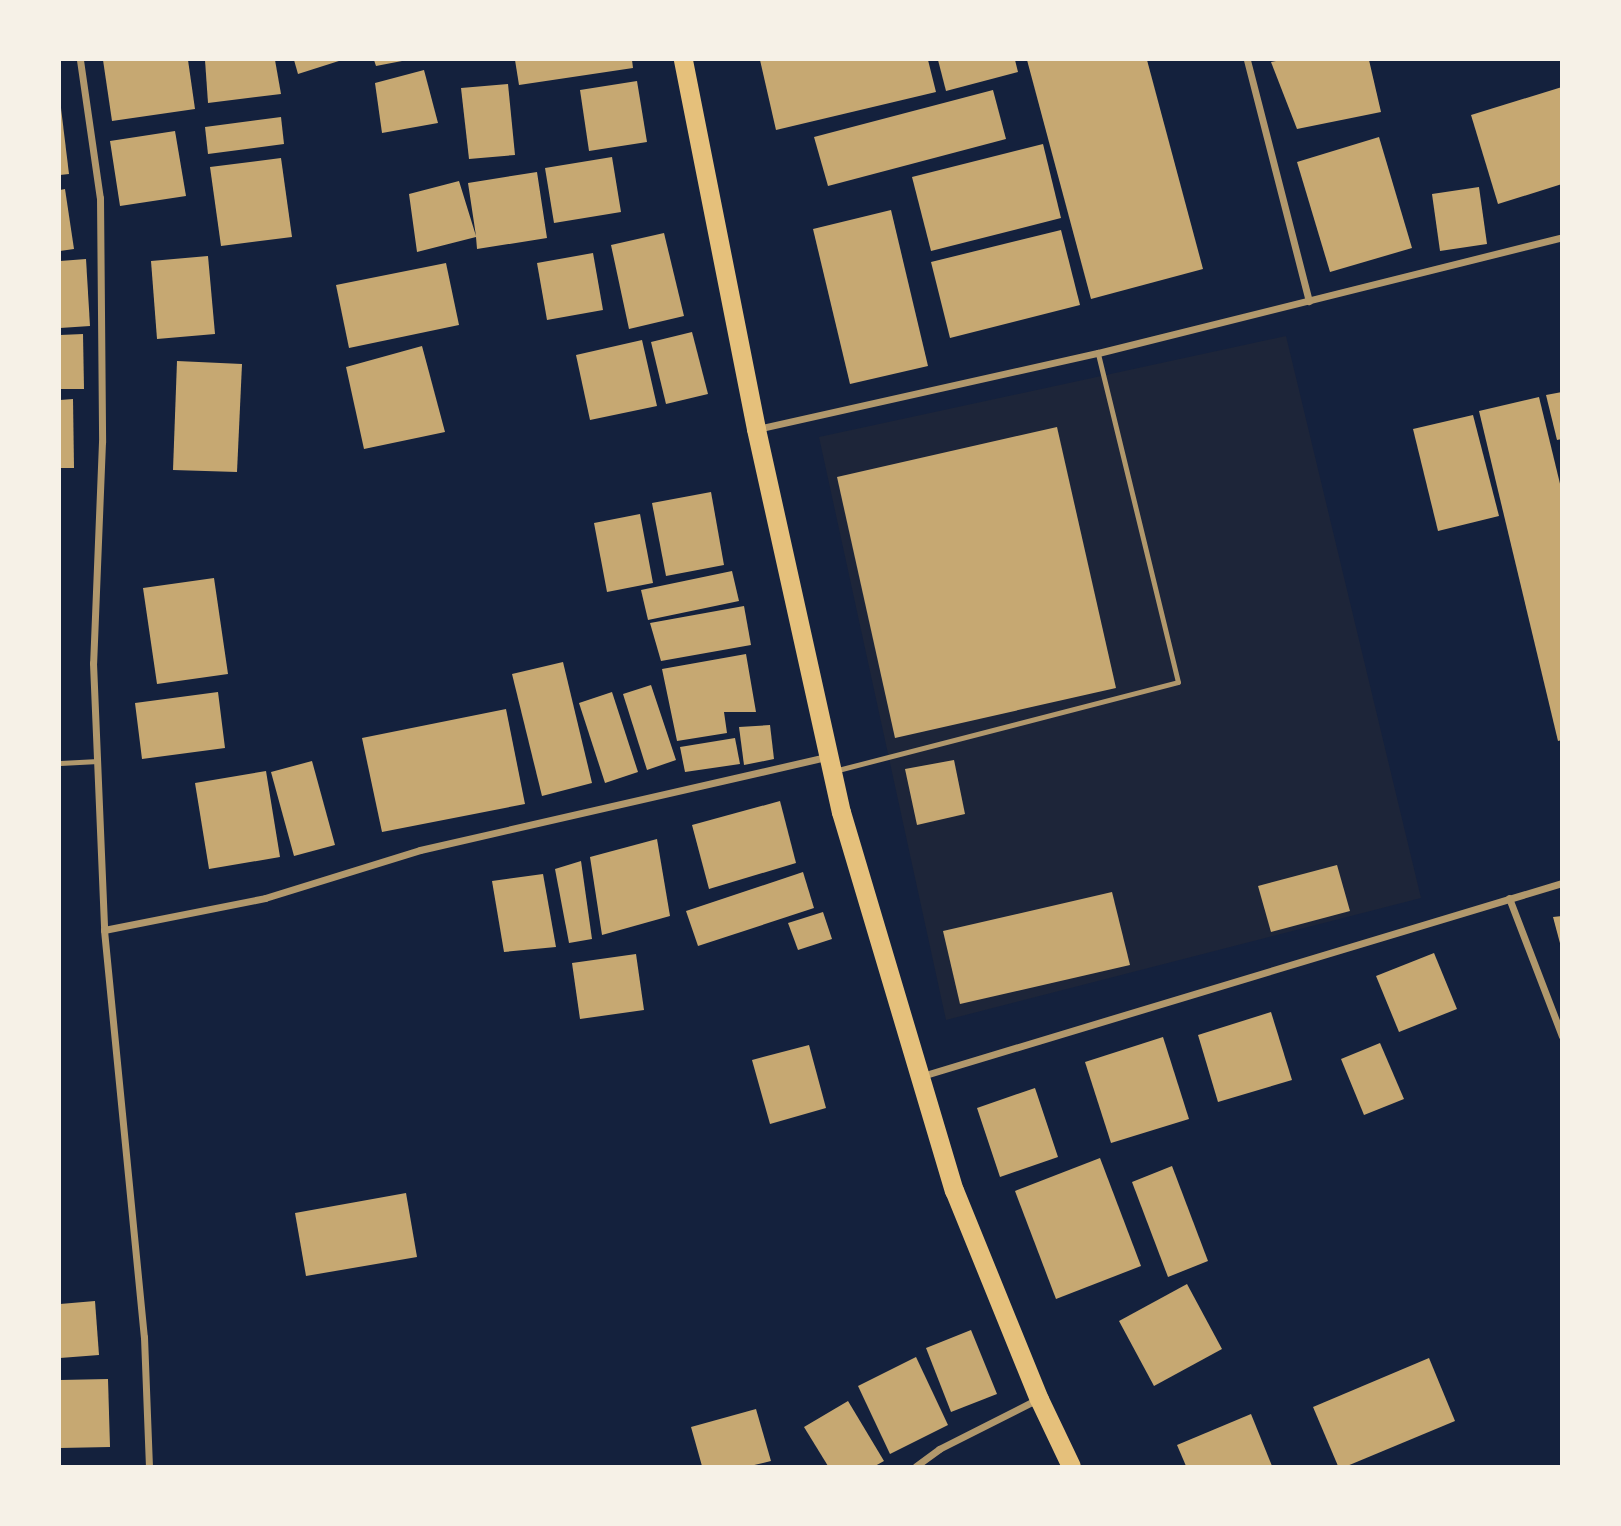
<!DOCTYPE html>
<style>
body{margin:0}
#map{position:relative;width:1621px;height:1526px;overflow:hidden;background:#14213d;font-family:"Titillium Web",sans-serif}
div>[style]{position:absolute}
[style*='--x']{left:calc(var(--x)*1px);top:calc(var(--y)*1px);width:calc(var(--w)*1px);rotate:calc(var(--a)*1deg)}
.green>*{inset:0;background:#1d2539}
.building>*{inset:0;background:#c6a872}
.service>*{height:5px;margin:-2.5px;padding:0 2.5px;transform-origin:2.5px;border-radius:2.5px;background:#b1986c}
.minor>*{height:7px;margin:-3.5px;padding:0 3.5px;transform-origin:3.5px;border-radius:3.5px;background:#b1986c}
.trunk>*{height:19px;margin:-9.5px;padding:0 9.5px;transform-origin:9.5px;border-radius:9.5px;background:#e5c07b}
span{translate:-50% -50%;white-space:nowrap;text-align:center;line-height:1.15;-webkit-text-stroke:5px #f6f1e7;paint-order:stroke}
.frame{position:absolute;inset:0;border:61px solid #f6f1e7;pointer-events:none}
</style>
<div id="map">
<div class="green">
<i style="clip-path:polygon(1286px 336px,1421px 898px,946px 1020px,819px 437px)"></i>
</div>
<div class="building">
<i style="clip-path:polygon(103px 60px,188px 60px,195px 109px,112px 121px)"></i>
<i style="clip-path:polygon(205px 60px,275px 60px,281px 94px,208px 103px)"></i>
<i style="clip-path:polygon(294px 60px,342px 60px,298px 74px)"></i>
<i style="clip-path:polygon(374px 60px,402px 60px,402px 61px,376px 66px)"></i>
<i style="clip-path:polygon(515px 60px,632px 60px,633px 68px,519px 85px)"></i>
<i style="clip-path:polygon(760px 60px,928px 60px,936px 92px,776px 130px)"></i>
<i style="clip-path:polygon(938px 60px,1015px 60px,1018px 72px,946px 91px)"></i>
<i style="clip-path:polygon(1027px 60px,1147px 60px,1203px 269px,1091px 299px)"></i>
<i style="clip-path:polygon(1281px 60px,1369px 60px,1381px 112px,1297px 129px,1271px 62px)"></i>
<i style="clip-path:polygon(424px 70px,438px 123px,382px 133px,375px 83px)"></i>
<i style="clip-path:polygon(637px 81px,647px 142px,589px 151px,580px 90px)"></i>
<i style="clip-path:polygon(508px 84px,515px 155px,469px 159px,461px 88px)"></i>
<i style="clip-path:polygon(1562px 87px,1562px 184px,1498px 204px,1471px 115px)"></i>
<i style="clip-path:polygon(993px 90px,1006px 139px,828px 186px,814px 137px)"></i>
<i style="clip-path:polygon(60px 100px,69px 174px,60px 175px)"></i>
<i style="clip-path:polygon(281px 117px,284px 144px,208px 154px,205px 127px)"></i>
<i style="clip-path:polygon(175px 131px,186px 196px,120px 206px,110px 141px)"></i>
<i style="clip-path:polygon(1379px 137px,1412px 248px,1330px 272px,1297px 162px)"></i>
<i style="clip-path:polygon(1043px 144px,1061px 218px,931px 251px,912px 177px)"></i>
<i style="clip-path:polygon(612px 157px,621px 212px,554px 223px,545px 168px)"></i>
<i style="clip-path:polygon(281px 158px,292px 237px,221px 246px,210px 167px)"></i>
<i style="clip-path:polygon(537px 172px,547px 238px,477px 249px,476px 237px,417px 252px,409px 194px,459px 181px,476px 236px,468px 183px)"></i>
<i style="clip-path:polygon(1479px 187px,1487px 244px,1440px 251px,1432px 194px)"></i>
<i style="clip-path:polygon(65px 189px,74px 249px,60px 251px,60px 190px)"></i>
<i style="clip-path:polygon(891px 210px,928px 366px,850px 384px,813px 229px)"></i>
<i style="clip-path:polygon(1061px 230px,1080px 305px,950px 338px,931px 262px)"></i>
<i style="clip-path:polygon(664px 233px,684px 316px,629px 329px,611px 245px)"></i>
<i style="clip-path:polygon(593px 253px,603px 310px,547px 320px,537px 263px)"></i>
<i style="clip-path:polygon(208px 256px,215px 334px,157px 339px,151px 261px)"></i>
<i style="clip-path:polygon(86px 259px,90px 326px,60px 328px,60px 261px)"></i>
<i style="clip-path:polygon(446px 263px,459px 325px,349px 348px,336px 285px)"></i>
<i style="clip-path:polygon(692px 332px,708px 394px,666px 404px,651px 342px)"></i>
<i style="clip-path:polygon(83px 334px,84px 389px,60px 389px,60px 335px)"></i>
<i style="clip-path:polygon(642px 340px,657px 406px,590px 420px,576px 355px)"></i>
<i style="clip-path:polygon(422px 346px,445px 432px,364px 449px,346px 367px)"></i>
<i style="clip-path:polygon(177px 361px,242px 364px,237px 472px,173px 470px)"></i>
<i style="clip-path:polygon(1562px 392px,1562px 439px,1557px 440px,1546px 395px)"></i>
<i style="clip-path:polygon(1539px 397px,1562px 492px,1562px 740px,1558px 741px,1479px 411px)"></i>
<i style="clip-path:polygon(73px 399px,74px 468px,60px 468px,60px 400px)"></i>
<i style="clip-path:polygon(1473px 415px,1499px 516px,1438px 531px,1413px 429px)"></i>
<i style="clip-path:polygon(1057px 427px,1116px 688px,895px 738px,837px 477px)"></i>
<i style="clip-path:polygon(711px 492px,724px 565px,666px 576px,652px 503px)"></i>
<i style="clip-path:polygon(640px 514px,653px 583px,607px 592px,594px 523px)"></i>
<i style="clip-path:polygon(732px 571px,739px 601px,648px 620px,641px 590px)"></i>
<i style="clip-path:polygon(214px 578px,228px 674px,157px 684px,143px 588px)"></i>
<i style="clip-path:polygon(744px 606px,751px 645px,661px 661px,650px 623px)"></i>
<i style="clip-path:polygon(746px 654px,756px 712px,724px 712px,727px 733px,677px 741px,662px 669px)"></i>
<i style="clip-path:polygon(563px 662px,592px 783px,542px 796px,512px 674px)"></i>
<i style="clip-path:polygon(651px 685px,676px 760px,647px 770px,623px 694px)"></i>
<i style="clip-path:polygon(218px 692px,225px 748px,142px 759px,135px 703px)"></i>
<i style="clip-path:polygon(612px 692px,638px 772px,605px 783px,579px 703px)"></i>
<i style="clip-path:polygon(506px 709px,525px 804px,382px 832px,362px 738px)"></i>
<i style="clip-path:polygon(770px 725px,774px 759px,744px 765px,739px 727px)"></i>
<i style="clip-path:polygon(735px 738px,740px 764px,685px 772px,680px 747px)"></i>
<i style="clip-path:polygon(954px 760px,965px 814px,917px 825px,905px 769px)"></i>
<i style="clip-path:polygon(312px 761px,335px 845px,294px 856px,271px 772px)"></i>
<i style="clip-path:polygon(266px 771px,280px 857px,209px 869px,195px 783px)"></i>
<i style="clip-path:polygon(780px 801px,796px 863px,709px 889px,692px 825px)"></i>
<i style="clip-path:polygon(657px 839px,670px 916px,602px 935px,590px 857px)"></i>
<i style="clip-path:polygon(581px 861px,592px 939px,569px 943px,555px 869px)"></i>
<i style="clip-path:polygon(1337px 865px,1350px 911px,1271px 932px,1258px 886px)"></i>
<i style="clip-path:polygon(803px 872px,814px 908px,698px 946px,686px 911px)"></i>
<i style="clip-path:polygon(543px 874px,556px 947px,504px 952px,492px 881px)"></i>
<i style="clip-path:polygon(1112px 892px,1130px 965px,960px 1004px,943px 931px)"></i>
<i style="clip-path:polygon(823px 912px,832px 939px,798px 950px,788px 923px)"></i>
<i style="clip-path:polygon(1562px 916px,1562px 947px,1561px 947px,1553px 917px)"></i>
<i style="clip-path:polygon(1434px 953px,1457px 1009px,1399px 1032px,1376px 976px)"></i>
<i style="clip-path:polygon(636px 954px,644px 1010px,580px 1019px,572px 963px)"></i>
<i style="clip-path:polygon(1271px 1012px,1292px 1080px,1218px 1102px,1198px 1035px)"></i>
<i style="clip-path:polygon(1163px 1037px,1189px 1119px,1111px 1143px,1085px 1062px)"></i>
<i style="clip-path:polygon(1380px 1043px,1404px 1099px,1364px 1115px,1341px 1059px)"></i>
<i style="clip-path:polygon(809px 1045px,826px 1108px,770px 1124px,752px 1060px)"></i>
<i style="clip-path:polygon(1035px 1088px,1058px 1157px,1000px 1177px,977px 1108px)"></i>
<i style="clip-path:polygon(1100px 1158px,1141px 1266px,1056px 1299px,1015px 1191px)"></i>
<i style="clip-path:polygon(1172px 1166px,1208px 1261px,1168px 1277px,1132px 1182px)"></i>
<i style="clip-path:polygon(406px 1193px,417px 1257px,306px 1276px,295px 1213px)"></i>
<i style="clip-path:polygon(1187px 1284px,1222px 1349px,1154px 1386px,1119px 1321px)"></i>
<i style="clip-path:polygon(95px 1301px,99px 1355px,60px 1358px,60px 1304px)"></i>
<i style="clip-path:polygon(971px 1330px,997px 1394px,951px 1412px,926px 1348px)"></i>
<i style="clip-path:polygon(916px 1357px,948px 1425px,890px 1454px,858px 1386px)"></i>
<i style="clip-path:polygon(1429px 1358px,1455px 1421px,1347px 1466px,1338px 1466px,1313px 1407px)"></i>
<i style="clip-path:polygon(108px 1379px,110px 1447px,60px 1448px,60px 1380px)"></i>
<i style="clip-path:polygon(848px 1401px,884px 1461px,875px 1466px,828px 1466px,804px 1427px)"></i>
<i style="clip-path:polygon(756px 1409px,771px 1461px,750px 1466px,702px 1466px,691px 1427px)"></i>
<i style="clip-path:polygon(1251px 1414px,1272px 1466px,1186px 1466px,1177px 1445px)"></i>
</div>
<div class="service">
<i style="--x:60;--y:763;--w:38;--a:-3"></i>
<i style="--x:834;--y:771;--w:355;--a:-14.5"></i>
<i style="--x:1178;--y:682;--w:339;--a:-103.7"></i>
</div>
<div class="minor">
<i style="--x:80;--y:60;--w:139;--a:81.8"></i>
<i style="--x:100;--y:198;--w:244;--a:89.5"></i>
<i style="--x:102;--y:442;--w:221;--a:92.3"></i>
<i style="--x:93;--y:663;--w:267;--a:87.6"></i>
<i style="--x:104;--y:930;--w:409;--a:84.4"></i>
<i style="--x:144;--y:1337;--w:129;--a:87.8"></i>
<i style="--x:1247;--y:60;--w:249;--a:75.6"></i>
<i style="--x:757;--y:429;--w:349;--a:-12.6"></i>
<i style="--x:1098;--y:353;--w:478;--a:-14"></i>
<i style="--x:1509;--y:898;--w:148;--a:69"></i>
<i style="--x:104;--y:930;--w:164;--a:-11.2"></i>
<i style="--x:265;--y:898;--w:162;--a:-17.2"></i>
<i style="--x:420;--y:850;--w:417;--a:-12.9"></i>
<i style="--x:922;--y:1076;--w:668;--a:-16.78"></i>
<i style="--x:916;--y:1466;--w:29;--a:-36"></i>
<i style="--x:939;--y:1449;--w:111;--a:-26.8"></i>
</div>
<div class="trunk">
<i style="--x:683;--y:60;--w:376;--a:78.8"></i>
<i style="--x:756;--y:429;--w:392;--a:77.5"></i>
<i style="--x:841;--y:812;--w:395;--a:73.4"></i>
<i style="--x:954;--y:1190;--w:226;--a:67.9"></i>
<i style="--x:1039;--y:1399;--w:74;--a:64.5"></i>
</div>
<div class="frame"></div>
</div>
